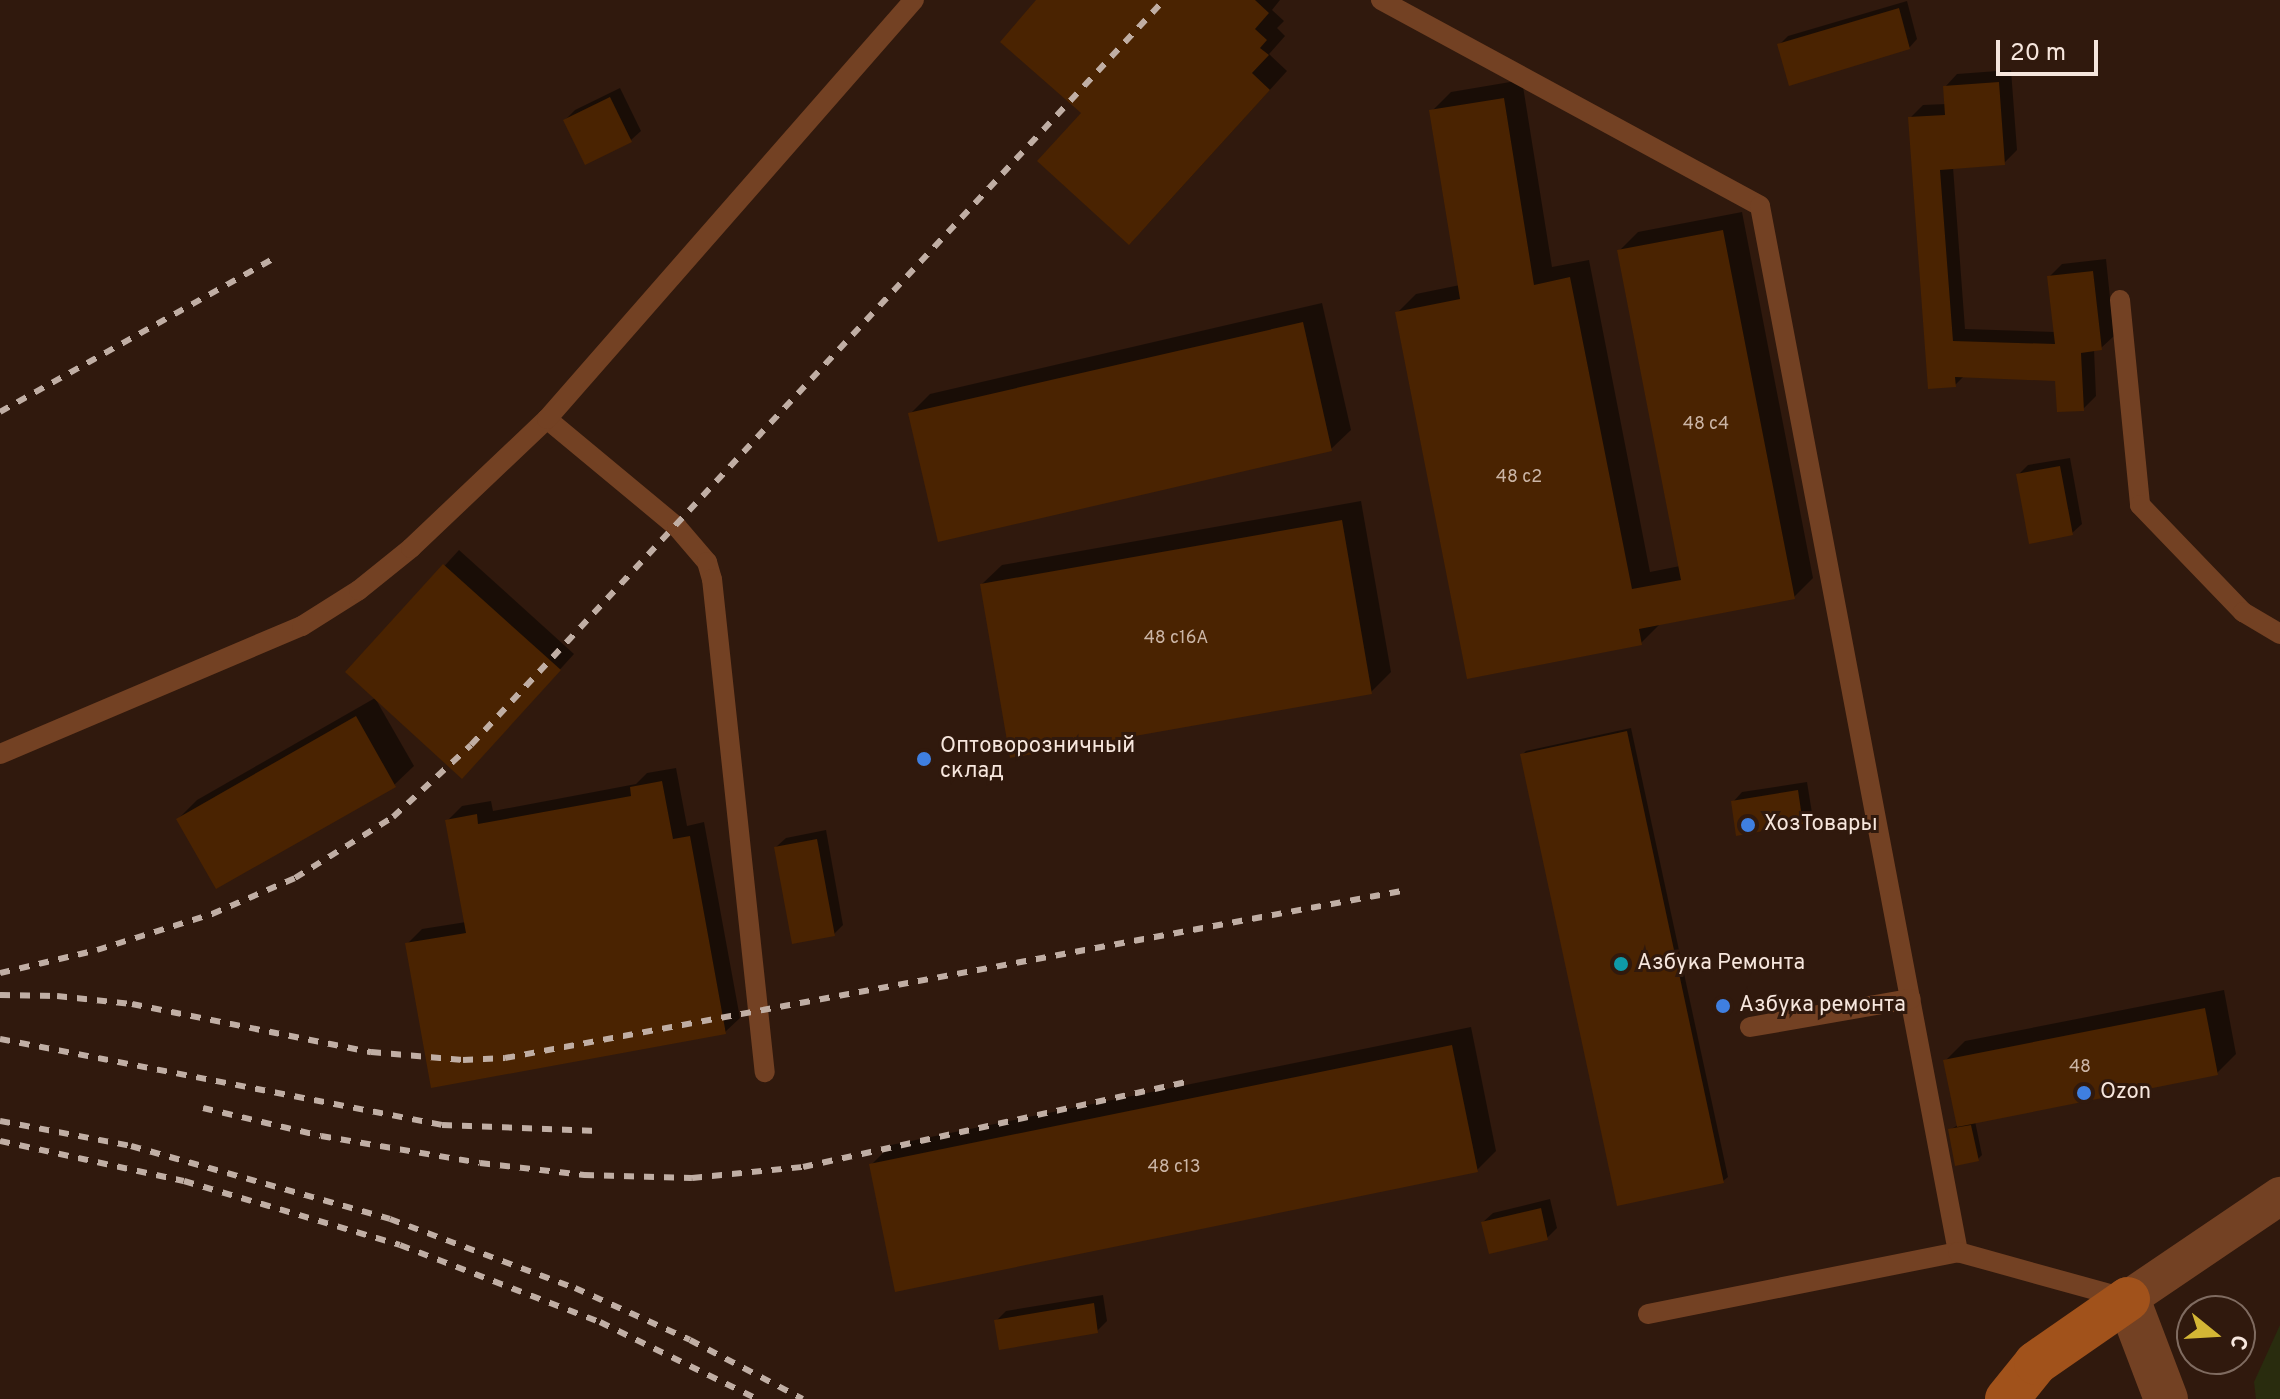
<!DOCTYPE html>
<meta charset="utf-8">
<style>
body{margin:0}
#map{position:relative;width:2280px;height:1399px;overflow:hidden;background:#30190d;font-family:Overpass,sans-serif}
div>[style]{position:absolute}
[style*='--x']{left:calc(var(--x)*1px);top:calc(var(--y)*1px);width:calc(var(--w)*1px);rotate:calc(var(--a)*1deg)}
.green>*{inset:0;background:#292c0e}
.shadow>*{inset:0;background:#0007}
.building>*{inset:0;background:#4a2301}
.service>*{height:20px;margin:-10px;padding:0 10px;transform-origin:10px;border-radius:10px;background:#734123}
.minor>*{height:38px;margin:-19px;padding:0 19px;transform-origin:19px;border-radius:19px;background:#734123}
.tertiary>*{height:44px;margin:-22px;padding:0 22px;transform-origin:22px;border-radius:22px;background:#734123}
.secondary>*{height:44px;margin:-22px;padding:0 22px;transform-origin:22px;border-radius:22px;background:#a1521b}
.rail>*{height:6px;margin-top:-3px;transform-origin:0;background:repeating-linear-gradient(90deg,#c0aea4 0 10px,transparent 0 20px)}
.dots>*{width:22px;height:22px;translate:-50% -50%;box-sizing:border-box;border:4px solid #30190d;border-radius:50%}
span{translate:-50% -50%;white-space:nowrap;text-align:center;line-height:1.15;-webkit-text-stroke:6px #30190d;paint-order:stroke}
.number-label{font-size:18px;color:#cbb5a6}
.number-label span{-webkit-text-stroke-width:0}
.poi-label{font-size:22px;color:#f6e6dd}
.left{translate:0 -50%;text-align:left}
.north{position:absolute;left:2176px;top:1295px;width:80px;height:80px;box-sizing:border-box;background:#30190d;border:2px solid #7f6b60;border-radius:50%;rotate:108deg;font-size:22px;font-weight:700;line-height:32px;text-align:center;color:#f6e6dd}
.north::after{content:'';display:block;margin:auto;width:28px;height:36px;background:#d4b635;clip-path:polygon(50% 0,100% 100%,50% 72%,0 100%)}
.scale{position:absolute;left:1996px;top:40px;width:102px;height:36px;box-sizing:border-box;border:4px solid #f6e6dd;border-top:0;padding-left:10px;font-size:24px;line-height:28px;white-space:nowrap;color:#f6e6dd;-webkit-text-stroke:6px #30190d;paint-order:stroke}
</style>
<div id="map">
<div class="green">
<i style="clip-path:polygon(2280px 1325px,2280px 1399px,2256px 1399px,2254px 1382px)"></i>
</div>
<div class="shadow">
<i style="clip-path:polygon(1039px 0,1280px 0,1272px 10px,1284px 21px,1277px 28px,1285px 36px,1269px 54px,1287px 71px,1147px 225px,1084px 113px)"></i>
<i style="clip-path:polygon(1907px 1px,1917px 39px,1909px 48px,1779px 45px,1788px 36px)"></i>
<i style="clip-path:polygon(2011px 70px,2017px 150px,2004px 163px,1953px 167px,1965px 329px,2055px 332px,2049px 277px,2062px 264px,2106px 259px,2114px 336px,2101px 348px,2094px 349px,2096px 396px,2083px 409px,2057px 379px,1964px 376px,1955px 385px,1910px 118px,1923px 105px,1946px 104px,1945px 87px,1957px 74px)"></i>
<i style="clip-path:polygon(1522px 80px,1552px 267px,1589px 260px,1650px 572px,1680px 566px,1619px 251px,1638px 232px,1742px 212px,1813px 578px,1794px 597px,1661px 623px,1641px 643px,1397px 313px,1416px 294px,1460px 285px,1432px 111px,1451px 92px)"></i>
<i style="clip-path:polygon(620px 88px,641px 131px,631px 140px,565px 120px,575px 110px)"></i>
<i style="clip-path:polygon(1322px 303px,1351px 430px,1331px 449px,911px 413px,930px 394px)"></i>
<i style="clip-path:polygon(2070px 458px,2082px 524px,2072px 533px,2018px 475px,2028px 465px)"></i>
<i style="clip-path:polygon(1361px 501px,1391px 672px,1371px 692px,982px 584px,1002px 565px)"></i>
<i style="clip-path:polygon(459px 550px,574px 654px,477px 761px,348px 672px)"></i>
<i style="clip-path:polygon(375px 698px,414px 766px,394px 785px,178px 819px,197px 800px)"></i>
<i style="clip-path:polygon(1631px 728px,1728px 1177px,1723px 1181px,1522px 755px,1526px 751px)"></i>
<i style="clip-path:polygon(676px 768px,687px 826px,704px 822px,740px 1018px,725px 1032px,407px 944px,422px 929px,466px 922px,448px 820px,462px 806px,491px 801px,493px 811px,636px 784px,647px 773px)"></i>
<i style="clip-path:polygon(1807px 782px,1812px 813px,1802px 823px,1733px 802px,1742px 792px)"></i>
<i style="clip-path:polygon(826px 830px,843px 925px,834px 934px,776px 847px,786px 838px)"></i>
<i style="clip-path:polygon(2224px 990px,2236px 1054px,2217px 1073px,1975px 1121px,1982px 1155px,1978px 1159px,1950px 1130px,1958px 1125px,1945px 1061px,1965px 1041px)"></i>
<i style="clip-path:polygon(1471px 1027px,1496px 1151px,1477px 1170px,871px 1165px,891px 1145px)"></i>
<i style="clip-path:polygon(1550px 1199px,1557px 1228px,1547px 1238px,1483px 1222px,1493px 1213px)"></i>
<i style="clip-path:polygon(1103px 1295px,1107px 1321px,1097px 1331px,997px 1320px,1006px 1311px)"></i>
</div>
<div class="building">
<i style="clip-path:polygon(1036px 0,1255px 0,1269px 13px,1255px 29px,1267px 40px,1260px 48px,1269px 55px,1252px 73px,1270px 90px,1129px 245px,1037px 161px,1081px 113px,1000px 42px)"></i>
<i style="clip-path:polygon(1899px 8px,1910px 49px,1789px 86px,1777px 44px)"></i>
<i style="clip-path:polygon(1999px 82px,2005px 165px,1940px 170px,1953px 341px,2055px 344px,2047px 276px,2093px 271px,2102px 350px,2081px 353px,2084px 411px,2057px 412px,2055px 381px,1955px 377px,1956px 387px,1928px 389px,1908px 117px,1945px 115px,1943px 86px)"></i>
<i style="clip-path:polygon(610px 97px,632px 142px,585px 165px,563px 120px)"></i>
<i style="clip-path:polygon(1504px 98px,1534px 285px,1570px 277px,1632px 589px,1681px 580px,1617px 250px,1723px 230px,1795px 599px,1639px 629px,1642px 645px,1467px 679px,1395px 312px,1460px 299px,1429px 110px)"></i>
<i style="clip-path:polygon(1303px 322px,1332px 451px,938px 542px,908px 413px)"></i>
<i style="clip-path:polygon(2060px 466px,2073px 535px,2029px 544px,2016px 474px)"></i>
<i style="clip-path:polygon(1342px 520px,1372px 694px,1010px 758px,980px 584px)"></i>
<i style="clip-path:polygon(443px 564px,561px 670px,462px 779px,345px 672px)"></i>
<i style="clip-path:polygon(356px 716px,396px 787px,216px 889px,176px 819px)"></i>
<i style="clip-path:polygon(1627px 731px,1724px 1183px,1617px 1206px,1520px 754px)"></i>
<i style="clip-path:polygon(662px 781px,673px 839px,690px 836px,726px 1034px,431px 1088px,405px 943px,466px 933px,445px 820px,477px 814px,478px 824px,631px 796px,630px 787px)"></i>
<i style="clip-path:polygon(1798px 790px,1803px 824px,1736px 836px,1731px 801px)"></i>
<i style="clip-path:polygon(817px 839px,835px 936px,792px 944px,774px 847px)"></i>
<i style="clip-path:polygon(2205px 1008px,2218px 1075px,1957px 1127px,1943px 1060px)"></i>
<i style="clip-path:polygon(1452px 1045px,1478px 1172px,895px 1292px,869px 1164px)"></i>
<i style="clip-path:polygon(1971px 1125px,1979px 1161px,1955px 1166px,1948px 1129px)"></i>
<i style="clip-path:polygon(1541px 1208px,1548px 1240px,1489px 1254px,1481px 1222px)"></i>
<i style="clip-path:polygon(1094px 1303px,1098px 1333px,999px 1350px,994px 1320px)"></i>
</div>
<div class="service">
<i style="--x:1381;--y:0;--w:431;--a:28.5"></i>
<i style="--x:1760;--y:206;--w:1065;--a:79.28"></i>
<i style="--x:2120;--y:300;--w:206;--a:84.4"></i>
<i style="--x:2140;--y:505;--w:149;--a:46.1"></i>
<i style="--x:2243;--y:612;--w:43;--a:30.7"></i>
<i style="--x:547;--y:419;--w:169;--a:39.7"></i>
<i style="--x:677;--y:527;--w:46;--a:49.4"></i>
<i style="--x:707;--y:562;--w:18;--a:74"></i>
<i style="--x:712;--y:579;--w:496;--a:83.9"></i>
<i style="--x:0;--y:754;--w:328;--a:-23"></i>
<i style="--x:302;--y:626;--w:67;--a:-32.3"></i>
<i style="--x:359;--y:590;--w:67;--a:-38.9"></i>
<i style="--x:411;--y:548;--w:187;--a:-43.5"></i>
<i style="--x:547;--y:419;--w:557;--a:-48.79"></i>
<i style="--x:1750;--y:1027;--w:163;--a:-9.9"></i>
<i style="--x:1648;--y:1314;--w:316;--a:-11.3"></i>
<i style="--x:1958;--y:1252;--w:172;--a:15.5"></i>
</div>
<div class="minor">
<i style="--x:2128;--y:1299;--w:184;--a:-34.1"></i>
</div>
<div class="tertiary">
<i style="--x:2128;--y:1299;--w:107;--a:69.2"></i>
</div>
<div class="secondary">
<i style="--x:2007;--y:1399;--w:46;--a:-51.1"></i>
<i style="--x:2036;--y:1363;--w:112;--a:-34.8"></i>
</div>
<div class="rail">
<i style="--x:0;--y:412;--w:314;--a:-29.3"></i>
<i style="--x:0;--y:973;--w:100;--a:-13.3"></i>
<i style="--x:97;--y:950;--w:121;--a:-17.4"></i>
<i style="--x:212;--y:914;--w:90;--a:-23.4"></i>
<i style="--x:295;--y:878;--w:115;--a:-31.9"></i>
<i style="--x:393;--y:817;--w:106;--a:-42.7"></i>
<i style="--x:471;--y:745;--w:1017;--a:-47.07"></i>
<i style="--x:0;--y:995;--w:57;--a:1"></i>
<i style="--x:57;--y:996;--w:75;--a:6.1"></i>
<i style="--x:132;--y:1004;--w:244;--a:11.4"></i>
<i style="--x:371;--y:1052;--w:92;--a:5"></i>
<i style="--x:463;--y:1060;--w:42;--a:-2.7"></i>
<i style="--x:505;--y:1058;--w:912;--a:-10.55"></i>
<i style="--x:0;--y:1039;--w:450;--a:11"></i>
<i style="--x:442;--y:1125;--w:155;--a:2.2"></i>
<i style="--x:203;--y:1108;--w:121;--a:13.3"></i>
<i style="--x:321;--y:1136;--w:161;--a:9.6"></i>
<i style="--x:480;--y:1163;--w:105;--a:6.6"></i>
<i style="--x:584;--y:1175;--w:108;--a:1.6"></i>
<i style="--x:692;--y:1178;--w:112;--a:-5.7"></i>
<i style="--x:803;--y:1167;--w:396;--a:-12.5"></i>
<i style="--x:0;--y:1121;--w:133;--a:10.8"></i>
<i style="--x:131;--y:1146;--w:269;--a:15.7"></i>
<i style="--x:390;--y:1219;--w:197;--a:20.5"></i>
<i style="--x:575;--y:1288;--w:126;--a:24.3"></i>
<i style="--x:690;--y:1340;--w:127;--a:27.6"></i>
<i style="--x:0;--y:1141;--w:188;--a:12.3"></i>
<i style="--x:184;--y:1181;--w:225;--a:16.5"></i>
<i style="--x:400;--y:1245;--w:214;--a:21.1"></i>
<i style="--x:600;--y:1322;--w:175;--a:26.1"></i>
</div>
<div class="dots">
<i style="left:924px;top:759px;background:#3f7fe0"></i>
<i style="left:1748px;top:825px;background:#3f7fe0"></i>
<i style="left:1621px;top:964px;background:#0f9aa8"></i>
<i style="left:1723px;top:1006px;background:#3f7fe0"></i>
<i style="left:2084px;top:1093px;background:#3f7fe0"></i>
</div>
<div class="number-label">
<span style="left:1706px;top:425px">48 с4</span>
<span style="left:1519px;top:478px">48 с2</span>
<span style="left:1176px;top:639px">48 с16А</span>
<span style="left:2080px;top:1068px">48</span>
<span style="left:1174px;top:1168px">48 с13</span>
</div>
<div class="poi-label">
<span class="left" style="left:940px;top:759px">Оптоворозничный<br>склад</span>
<span class="left" style="left:1764px;top:825px">ХозТовары</span>
<span class="left" style="left:1637px;top:964px">Азбука Ремонта</span>
<span class="left" style="left:1739px;top:1006px">Азбука ремонта</span>
<span class="left" style="left:2100px;top:1093px">Ozon</span>
</div>
<div class="north">С</div>
<div class="scale">20 m</div>
</div>
